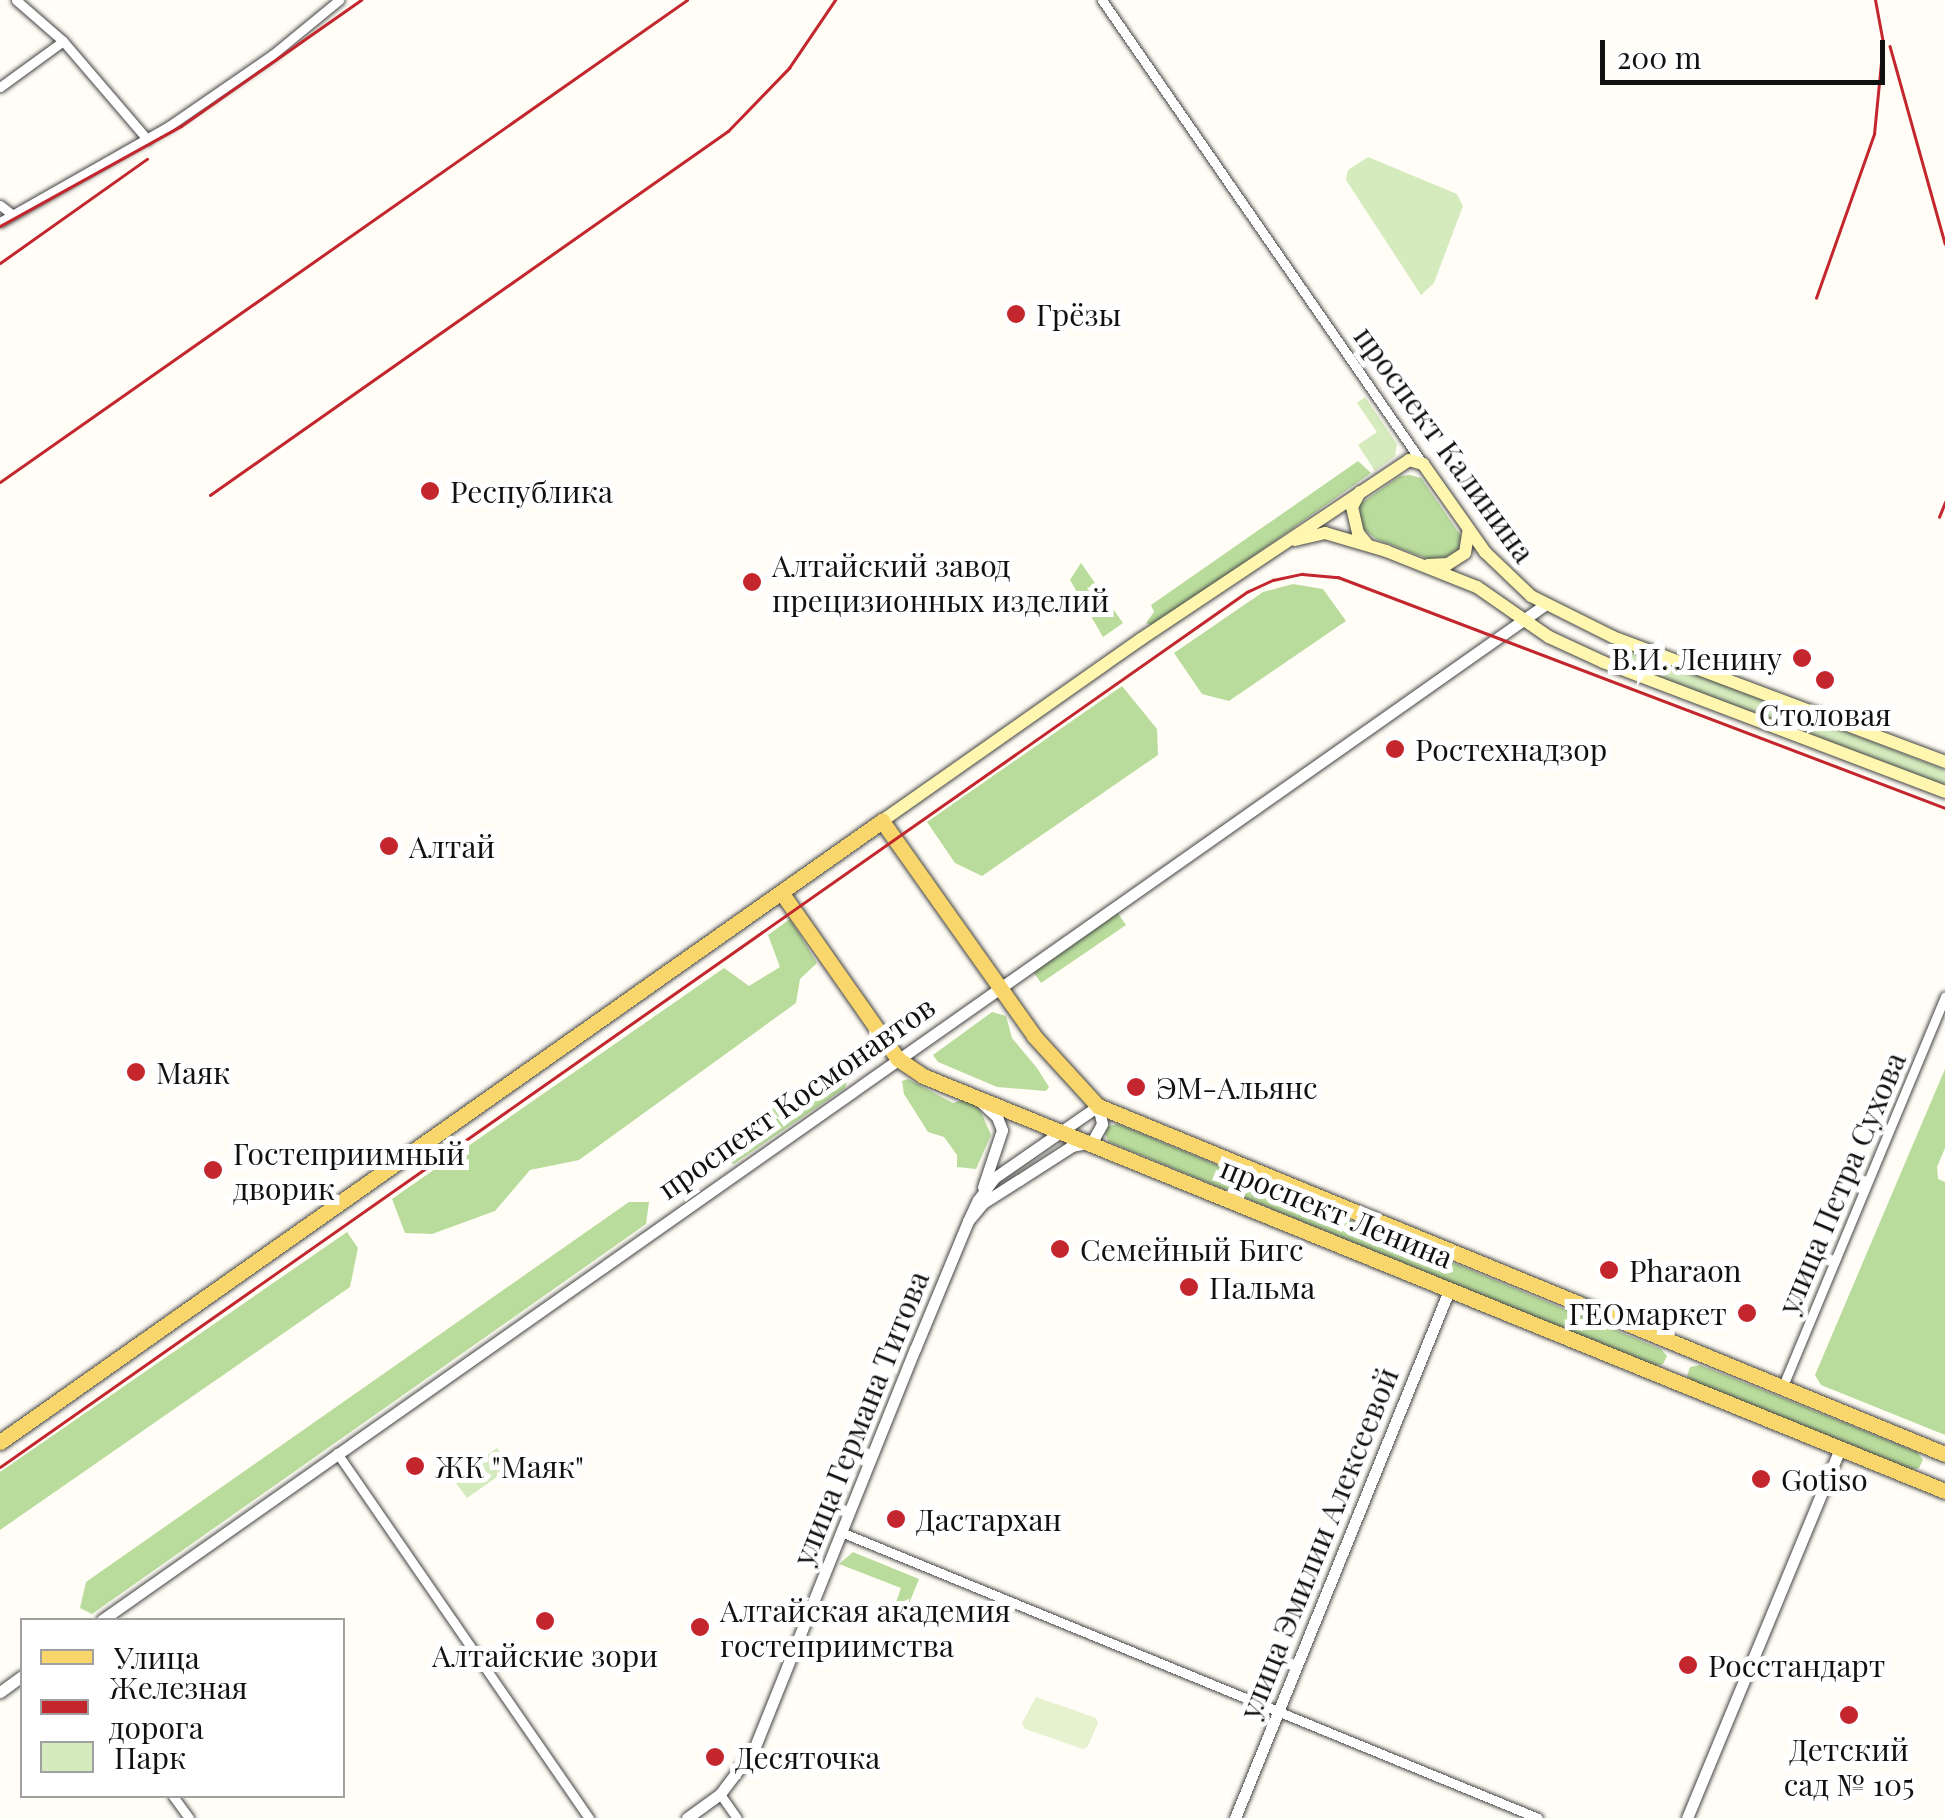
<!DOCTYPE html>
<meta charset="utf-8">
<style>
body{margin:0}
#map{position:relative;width:1945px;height:1818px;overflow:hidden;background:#fffdf5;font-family:"Playfair Display",serif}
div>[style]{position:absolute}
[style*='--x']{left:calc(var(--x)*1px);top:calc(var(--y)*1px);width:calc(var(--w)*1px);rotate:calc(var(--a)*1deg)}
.green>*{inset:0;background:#d5ebbd}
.forest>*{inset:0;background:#b9dc9c}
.pitch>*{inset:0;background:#e6f2cf}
.roads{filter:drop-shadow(0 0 2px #444) drop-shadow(0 0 2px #444)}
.minor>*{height:9px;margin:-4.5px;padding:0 4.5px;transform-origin:4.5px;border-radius:4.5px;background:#fff}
.tertiary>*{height:11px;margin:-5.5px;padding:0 5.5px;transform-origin:5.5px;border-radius:5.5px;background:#fff}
.secondary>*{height:12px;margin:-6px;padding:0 6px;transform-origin:6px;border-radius:6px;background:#fff6b0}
.primary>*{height:15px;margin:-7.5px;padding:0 7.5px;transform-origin:7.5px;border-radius:7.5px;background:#f9d66b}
.tram>*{height:2.5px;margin:-1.25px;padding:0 1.25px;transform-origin:1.25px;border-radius:1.25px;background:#c4262e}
.rail>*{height:2.5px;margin:-1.25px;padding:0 1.25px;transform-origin:1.25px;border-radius:1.25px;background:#c4262e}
.dots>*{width:28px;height:28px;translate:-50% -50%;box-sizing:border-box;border:5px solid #fff;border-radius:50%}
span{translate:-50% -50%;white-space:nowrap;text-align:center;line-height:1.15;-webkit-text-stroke:10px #fff;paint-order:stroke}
.poi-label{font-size:30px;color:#111}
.left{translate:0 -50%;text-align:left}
.right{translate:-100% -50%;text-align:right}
.street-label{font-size:30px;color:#111}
.legend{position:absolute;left:20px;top:1618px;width:325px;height:180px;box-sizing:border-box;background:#fff;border:2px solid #a0a0a0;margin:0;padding:12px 18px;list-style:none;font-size:30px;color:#111}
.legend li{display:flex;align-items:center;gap:20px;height:50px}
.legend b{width:50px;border:2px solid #a0a0a0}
.scale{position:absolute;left:1600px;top:40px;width:285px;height:45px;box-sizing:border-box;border:5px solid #111;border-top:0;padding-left:12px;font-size:30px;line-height:35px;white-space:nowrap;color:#111;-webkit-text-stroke:8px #fff;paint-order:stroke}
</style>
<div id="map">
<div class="green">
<i style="clip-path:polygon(1368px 157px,1457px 194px,1463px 206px,1434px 283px,1421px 295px,1346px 180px,1348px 170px)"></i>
<i style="clip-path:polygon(1365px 397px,1397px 444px,1395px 456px,1375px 471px,1358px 445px,1377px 432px,1357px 403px)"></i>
<i style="clip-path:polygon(1622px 645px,1945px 770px,1945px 787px,1615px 660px,1612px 649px)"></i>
<i style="clip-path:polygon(497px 1448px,507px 1461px,504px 1472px,467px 1498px,453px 1479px)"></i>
</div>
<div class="forest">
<i style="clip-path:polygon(1358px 461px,1371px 473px,1154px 626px,1146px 623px,1154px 612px,1151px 605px)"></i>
<i style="clip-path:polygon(1410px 475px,1421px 478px,1461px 536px,1459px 549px,1446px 557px,1428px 559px,1376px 539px,1360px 526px,1360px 504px,1400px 476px)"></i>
<i style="clip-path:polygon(1081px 563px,1123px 623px,1103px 637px,1070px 580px)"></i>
<i style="clip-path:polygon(1293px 584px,1323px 589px,1346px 621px,1229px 701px,1202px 694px,1174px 653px,1263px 592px)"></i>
<i style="clip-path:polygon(1122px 686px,1157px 729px,1158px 755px,982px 876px,955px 863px,927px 822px)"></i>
<i style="clip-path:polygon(1117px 912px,1126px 925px,1041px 983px,1032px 970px)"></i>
<i style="clip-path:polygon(790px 919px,817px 963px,800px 979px,796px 1003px,579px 1160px,530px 1170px,495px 1211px,432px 1234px,405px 1233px,392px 1199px,724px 968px,749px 986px,780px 967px,768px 935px)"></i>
<i style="clip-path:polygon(992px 1012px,1006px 1016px,1012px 1038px,1037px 1068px,1049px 1087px,1046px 1091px,997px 1087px,938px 1062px,933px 1055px)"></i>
<i style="clip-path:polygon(831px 1067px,849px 1074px,845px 1088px,734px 1164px,720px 1160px,720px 1141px)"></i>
<i style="clip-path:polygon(1945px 1069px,1945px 1148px,1937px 1167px,1938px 1179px,1945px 1182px,1945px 1435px,1821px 1385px,1815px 1375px)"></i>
<i style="clip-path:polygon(908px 1079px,953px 1103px,962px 1100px,979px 1107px,991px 1135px,976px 1169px,957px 1167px,957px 1155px,944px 1137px,928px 1132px,904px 1094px,902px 1081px)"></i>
<i style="clip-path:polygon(1118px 1124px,1661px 1349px,1667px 1356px,1663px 1364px,1654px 1366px,1109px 1142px,1105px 1134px,1108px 1126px)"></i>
<i style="clip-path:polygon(629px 1202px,649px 1202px,646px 1224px,92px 1614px,80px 1608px,86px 1582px)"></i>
<i style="clip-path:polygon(347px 1232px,358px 1248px,350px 1287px,0 1530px,0 1472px)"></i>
<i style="clip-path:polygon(1700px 1365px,1917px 1452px,1923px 1460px,1919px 1468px,1910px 1470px,1694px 1383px,1687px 1376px,1690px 1367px)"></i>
<i style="clip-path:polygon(853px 1552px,919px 1579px,906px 1611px,895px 1605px,901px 1588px,839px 1564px)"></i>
</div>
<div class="pitch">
<i style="clip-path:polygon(1036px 1697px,1096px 1718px,1098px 1723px,1088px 1746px,1083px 1749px,1025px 1729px,1022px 1723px)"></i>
</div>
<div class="roads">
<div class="minor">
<i style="--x:16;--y:0;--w:62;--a:41.1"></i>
<i style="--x:63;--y:41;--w:130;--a:49.4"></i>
<i style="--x:1102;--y:0;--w:564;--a:55.32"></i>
<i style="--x:0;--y:87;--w:78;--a:-36.1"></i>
<i style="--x:0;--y:205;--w:16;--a:38"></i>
<i style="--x:0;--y:222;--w:194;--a:-29.6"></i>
<i style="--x:169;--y:126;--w:125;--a:-34.6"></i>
<i style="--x:272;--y:55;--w:87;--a:-39.4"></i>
<i style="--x:1782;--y:1388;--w:424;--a:-67.4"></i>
<i style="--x:337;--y:1453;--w:444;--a:55.4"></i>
<i style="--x:841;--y:1532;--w:753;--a:22.31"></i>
<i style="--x:720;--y:1794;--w:29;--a:55"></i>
<i style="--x:173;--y:1796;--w:27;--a:54"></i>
</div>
<div class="tertiary">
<i style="--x:981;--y:1102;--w:22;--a:43"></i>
<i style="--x:997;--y:1117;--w:14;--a:69"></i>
<i style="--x:1002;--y:1130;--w:60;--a:108.4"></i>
<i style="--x:102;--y:1620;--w:1766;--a:-35.13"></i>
<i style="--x:0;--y:1692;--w:27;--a:-36"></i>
<i style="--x:687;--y:1818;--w:41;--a:-36"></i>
<i style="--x:720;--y:1794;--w:56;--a:-52.9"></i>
<i style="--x:754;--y:1749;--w:431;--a:-68.1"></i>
<i style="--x:915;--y:1349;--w:139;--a:-67.5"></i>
<i style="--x:968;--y:1221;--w:23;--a:-65"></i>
<i style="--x:978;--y:1200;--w:27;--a:-54"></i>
<i style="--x:994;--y:1178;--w:126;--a:-34.7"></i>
<i style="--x:1098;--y:1106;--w:18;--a:77"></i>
<i style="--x:1102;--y:1124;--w:21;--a:119"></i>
<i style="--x:1092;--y:1142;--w:20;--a:169"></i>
<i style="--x:1072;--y:1146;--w:63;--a:147.3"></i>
<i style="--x:1019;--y:1180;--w:43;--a:147.4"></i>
<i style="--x:983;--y:1203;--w:23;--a:130"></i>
<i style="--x:1235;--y:1818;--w:572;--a:-67.92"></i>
<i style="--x:1687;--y:1818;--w:400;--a:-67.5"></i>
</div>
<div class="secondary">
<i style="--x:1360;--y:492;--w:17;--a:118"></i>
<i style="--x:1352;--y:507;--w:27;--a:77"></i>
<i style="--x:1358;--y:533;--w:14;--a:51"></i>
<i style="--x:1295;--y:540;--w:31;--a:-13"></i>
<i style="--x:1325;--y:533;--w:64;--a:16.4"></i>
<i style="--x:1386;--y:551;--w:98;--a:21.6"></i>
<i style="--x:1477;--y:587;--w:88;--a:34.8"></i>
<i style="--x:1549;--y:637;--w:60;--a:24.8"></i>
<i style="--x:1603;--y:662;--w:366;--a:20.8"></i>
<i style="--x:1428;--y:565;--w:20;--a:-3"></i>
<i style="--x:1448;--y:564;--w:20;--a:-33"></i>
<i style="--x:1465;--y:553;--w:24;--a:-81"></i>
<i style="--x:882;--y:821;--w:317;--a:-35.1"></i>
<i style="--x:1141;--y:639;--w:322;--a:-33.7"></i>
<i style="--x:1409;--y:460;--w:15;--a:16"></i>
<i style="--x:1423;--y:464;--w:108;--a:54.8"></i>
<i style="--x:1485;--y:552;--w:64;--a:43.7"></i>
<i style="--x:1531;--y:596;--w:92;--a:26.6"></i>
<i style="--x:1613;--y:637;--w:355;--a:20.6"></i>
</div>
<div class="primary">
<i style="--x:781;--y:892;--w:204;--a:55"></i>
<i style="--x:898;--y:1059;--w:30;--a:34"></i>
<i style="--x:923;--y:1076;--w:1103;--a:22.1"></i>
<i style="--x:0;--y:1442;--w:1079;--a:-35.15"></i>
<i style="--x:882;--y:821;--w:263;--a:54.7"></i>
<i style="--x:1034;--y:1036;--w:95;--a:47.6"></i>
<i style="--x:1098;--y:1106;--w:916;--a:22.34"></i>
</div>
</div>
<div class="tram">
<i style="--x:0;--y:1467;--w:1523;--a:-35.06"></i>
<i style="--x:1247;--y:592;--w:29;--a:-25"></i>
<i style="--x:1273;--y:580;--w:30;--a:-12"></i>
<i style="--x:1302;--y:574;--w:36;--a:5"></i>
<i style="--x:1338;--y:577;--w:649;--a:20.83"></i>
</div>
<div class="rail">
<i style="--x:1890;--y:46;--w:205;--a:74.4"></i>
<i style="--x:0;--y:226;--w:207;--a:-28.9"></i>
<i style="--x:181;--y:126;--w:220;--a:-35"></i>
<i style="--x:0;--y:263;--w:180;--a:-35.3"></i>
<i style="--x:1816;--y:298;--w:174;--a:-70.5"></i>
<i style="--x:1874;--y:134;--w:91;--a:-84.4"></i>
<i style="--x:1883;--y:43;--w:44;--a:-100.5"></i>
<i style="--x:0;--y:482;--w:839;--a:-35.05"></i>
<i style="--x:210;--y:495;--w:633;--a:-35.1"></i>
<i style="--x:728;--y:131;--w:88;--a:-45.9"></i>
<i style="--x:789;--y:68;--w:82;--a:-55.9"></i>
<i style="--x:1939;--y:517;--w:16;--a:-68"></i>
</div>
<div class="dots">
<i style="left:1016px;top:314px;background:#c4262e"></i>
<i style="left:430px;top:491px;background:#c4262e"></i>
<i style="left:752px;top:582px;background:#c4262e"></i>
<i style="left:1802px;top:658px;background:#c4262e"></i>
<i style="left:1825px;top:680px;background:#c4262e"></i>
<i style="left:1395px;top:749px;background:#c4262e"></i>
<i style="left:389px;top:846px;background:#c4262e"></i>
<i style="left:136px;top:1072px;background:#c4262e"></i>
<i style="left:1136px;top:1087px;background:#c4262e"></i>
<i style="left:213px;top:1170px;background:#c4262e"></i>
<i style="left:1060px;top:1249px;background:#c4262e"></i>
<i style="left:1609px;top:1270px;background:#c4262e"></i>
<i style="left:1189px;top:1287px;background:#c4262e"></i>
<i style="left:1747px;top:1313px;background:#c4262e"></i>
<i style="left:415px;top:1466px;background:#c4262e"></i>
<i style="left:1761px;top:1479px;background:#c4262e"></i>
<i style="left:896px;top:1519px;background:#c4262e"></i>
<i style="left:545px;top:1621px;background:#c4262e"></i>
<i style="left:700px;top:1627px;background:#c4262e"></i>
<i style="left:1688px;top:1665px;background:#c4262e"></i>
<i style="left:1849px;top:1715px;background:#c4262e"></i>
<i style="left:715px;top:1757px;background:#c4262e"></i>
</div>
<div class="poi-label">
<span class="left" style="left:1036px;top:314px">Грёзы</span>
<span class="left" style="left:450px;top:491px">Республика</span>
<span class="left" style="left:772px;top:582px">Алтайский завод<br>прецизионных изделий</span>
<span class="right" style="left:1782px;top:658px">В.И. Ленину</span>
<span style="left:1825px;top:714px">Столовая</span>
<span class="left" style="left:1415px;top:749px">Ростехнадзор</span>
<span class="left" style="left:409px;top:846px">Алтай</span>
<span class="left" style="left:156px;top:1072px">Маяк</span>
<span class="left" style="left:1156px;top:1087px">ЭМ-Альянс</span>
<span class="left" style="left:233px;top:1170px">Гостеприимный<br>дворик</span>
<span class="left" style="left:1080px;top:1249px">Семейный Бигс</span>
<span class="left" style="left:1629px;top:1270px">Pharaon</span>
<span class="left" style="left:1209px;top:1287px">Пальма</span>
<span class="right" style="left:1727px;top:1313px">ГЕОмаркет</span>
<span class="left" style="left:435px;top:1466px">ЖК "Маяк"</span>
<span class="left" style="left:1781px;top:1479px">Gotiso</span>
<span class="left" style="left:916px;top:1519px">Дастархан</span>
<span class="left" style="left:720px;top:1627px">Алтайская академия<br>гостеприимства</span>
<span style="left:545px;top:1655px">Алтайские зори</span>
<span class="left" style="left:1708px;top:1665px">Росстандарт</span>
<span style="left:1849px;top:1766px">Детский<br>сад № 105</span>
<span class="left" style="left:735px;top:1757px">Десяточка</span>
</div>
<div class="street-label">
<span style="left:1445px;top:444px;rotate:54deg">проспект Калинина</span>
<span style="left:796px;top:1097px;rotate:-35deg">проспект Космонавтов</span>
<span style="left:1841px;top:1183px;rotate:-67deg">улица Петра Сухова</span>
<span style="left:1337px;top:1212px;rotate:22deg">проспект Ленина</span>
<span style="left:860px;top:1418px;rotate:-68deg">улица Германа Титова</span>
<span style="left:1318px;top:1543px;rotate:-68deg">улица Эмилии Алексеевой</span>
</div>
<ul class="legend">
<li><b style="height:12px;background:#f9d66b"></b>Улица</li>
<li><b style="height:12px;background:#c4262e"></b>Железная дорога</li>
<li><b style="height:28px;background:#d5ebbd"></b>Парк</li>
</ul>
<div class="scale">200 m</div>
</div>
